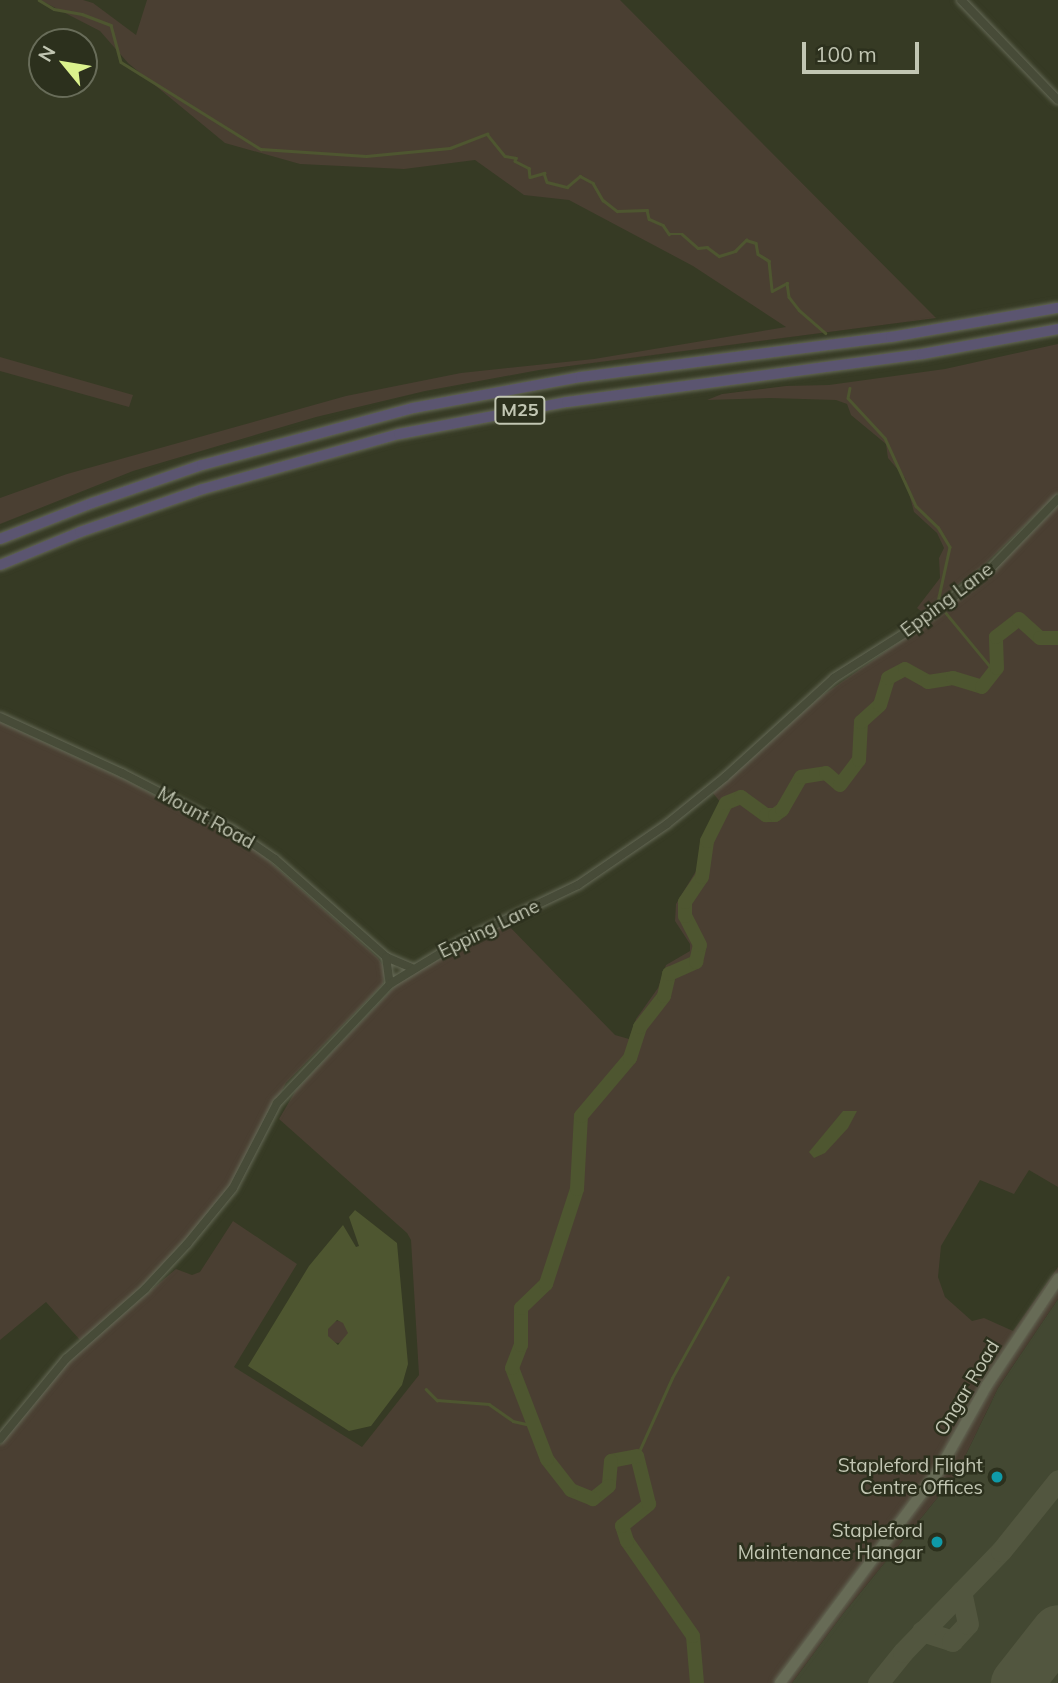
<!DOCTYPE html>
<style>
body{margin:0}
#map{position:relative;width:1058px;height:1683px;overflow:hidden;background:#363a24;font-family:Mulish,sans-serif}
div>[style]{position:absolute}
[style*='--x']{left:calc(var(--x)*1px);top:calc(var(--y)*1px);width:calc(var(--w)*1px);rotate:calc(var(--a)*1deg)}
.airport>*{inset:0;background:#434832}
.green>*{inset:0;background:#4a3f32}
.round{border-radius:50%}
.water>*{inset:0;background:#4e5630}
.stream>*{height:2.5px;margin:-1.25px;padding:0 1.25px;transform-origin:1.25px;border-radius:1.25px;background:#4e5630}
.river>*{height:14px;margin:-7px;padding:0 7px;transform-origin:7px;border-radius:7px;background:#4e5630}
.taxiway>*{height:21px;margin:-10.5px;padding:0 10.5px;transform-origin:10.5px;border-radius:10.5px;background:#52563f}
.runway>*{height:52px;margin:-26px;padding:0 26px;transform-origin:26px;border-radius:26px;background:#52563f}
.roads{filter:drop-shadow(0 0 2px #656956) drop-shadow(0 0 2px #656956)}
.minor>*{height:8px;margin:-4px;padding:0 4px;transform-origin:4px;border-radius:4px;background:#474b38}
.major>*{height:10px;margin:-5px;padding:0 5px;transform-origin:5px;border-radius:5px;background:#676b56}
.highway>*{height:10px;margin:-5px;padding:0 5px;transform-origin:5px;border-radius:5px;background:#5b5570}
.dots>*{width:19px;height:19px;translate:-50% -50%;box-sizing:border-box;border:4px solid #2c301d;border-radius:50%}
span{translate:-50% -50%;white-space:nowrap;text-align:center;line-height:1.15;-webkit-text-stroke:5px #2c301d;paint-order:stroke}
.shield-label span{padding:2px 5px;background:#2c301d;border:2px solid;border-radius:5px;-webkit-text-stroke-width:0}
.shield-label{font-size:18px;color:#c2c6b3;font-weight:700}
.street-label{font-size:19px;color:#c2c6b3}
.poi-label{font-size:19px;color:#c2c6b3}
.right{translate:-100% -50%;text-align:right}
.north{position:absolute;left:28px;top:28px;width:70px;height:70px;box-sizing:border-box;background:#2c301d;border:2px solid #686c59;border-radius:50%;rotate:300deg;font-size:19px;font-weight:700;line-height:28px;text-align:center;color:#c2c6b3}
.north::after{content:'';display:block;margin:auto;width:24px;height:32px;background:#dbf28d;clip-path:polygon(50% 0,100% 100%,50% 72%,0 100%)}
.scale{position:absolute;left:802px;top:42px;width:117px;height:32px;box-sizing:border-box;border:4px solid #c2c6b3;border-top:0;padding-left:9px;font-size:21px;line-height:24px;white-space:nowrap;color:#c2c6b3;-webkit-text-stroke:5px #2c301d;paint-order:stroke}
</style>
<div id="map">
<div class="airport">
<i style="clip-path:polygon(1058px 1299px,1058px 1683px,792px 1683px,843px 1614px,956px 1475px,998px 1388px)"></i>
</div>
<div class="green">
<i style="clip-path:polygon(40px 0,83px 0,93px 3px,136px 35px,147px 0,620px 0,936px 318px,539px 370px,425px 391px,316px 417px,133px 471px,0 524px,0 498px,67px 474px,346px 396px,461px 373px,594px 359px,786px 327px,693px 266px,569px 200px,524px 195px,475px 160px,404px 169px,300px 164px,225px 143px,128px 63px,100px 31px)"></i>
<i style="clip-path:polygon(1058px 344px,1058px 493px,985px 564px,922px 612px,917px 608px,940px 578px,939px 558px,944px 548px,937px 533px,914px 512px,905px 478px,888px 458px,886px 444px,851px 415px,847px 404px,836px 400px,770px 398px,707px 400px,722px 394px,786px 386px,829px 385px,945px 369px)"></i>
<i style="clip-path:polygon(0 357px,133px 395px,129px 407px,0 371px)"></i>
<i style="clip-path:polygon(1058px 506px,1058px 1187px,1029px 1170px,1014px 1194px,980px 1180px,941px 1246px,938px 1277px,945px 1297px,972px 1321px,984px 1318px,1013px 1331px,1058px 1267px,1058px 1299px,998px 1388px,956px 1475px,843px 1614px,792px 1683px,0 1683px,0 1445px,68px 1362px,139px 1300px,176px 1269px,192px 1275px,200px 1272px,233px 1221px,297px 1264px,234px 1367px,362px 1447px,419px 1375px,411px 1240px,407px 1233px,279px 1119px,296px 1090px,401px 980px,506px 923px,615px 1035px,629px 1039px,636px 1019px,658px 988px,666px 965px,690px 951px,690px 944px,675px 921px,676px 904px,696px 871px,703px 836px,721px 803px,713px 793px,820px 697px,928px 622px,1004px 561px)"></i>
<i style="clip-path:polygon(0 722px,126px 780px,258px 851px,378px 958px,385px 969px,383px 984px,286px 1083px,230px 1187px,185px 1243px,124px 1306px,80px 1340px,46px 1302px,0 1340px)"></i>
<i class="round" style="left:327px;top:1321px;width:22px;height:22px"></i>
</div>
<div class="water">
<i style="clip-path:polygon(843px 1111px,857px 1111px,848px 1128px,825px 1153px,814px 1158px,809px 1152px)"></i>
<i style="clip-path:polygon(evenodd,355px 1210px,397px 1243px,408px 1364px,402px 1385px,371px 1426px,349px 1431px,248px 1366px,309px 1266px,343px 1225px,356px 1247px,359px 1246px,349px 1217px,355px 1210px,337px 1320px,343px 1323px,348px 1333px,338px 1345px,328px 1336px,328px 1329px,337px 1320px)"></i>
</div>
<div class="stream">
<i style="--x:39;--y:0;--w:17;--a:31"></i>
<i style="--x:54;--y:9;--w:28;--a:10"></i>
<i style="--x:82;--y:14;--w:31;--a:21"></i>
<i style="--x:111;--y:25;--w:38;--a:75"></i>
<i style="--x:121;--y:62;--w:165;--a:31.9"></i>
<i style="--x:261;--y:149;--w:105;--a:3.8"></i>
<i style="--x:366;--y:156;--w:84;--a:-5.4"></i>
<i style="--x:450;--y:148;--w:40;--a:-21"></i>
<i style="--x:487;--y:134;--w:28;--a:51"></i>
<i style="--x:505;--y:156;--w:11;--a:10"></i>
<i style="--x:516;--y:158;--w:3;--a:108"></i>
<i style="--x:515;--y:161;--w:16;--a:27"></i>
<i style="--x:529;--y:168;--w:9;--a:84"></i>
<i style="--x:530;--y:177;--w:15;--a:-16"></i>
<i style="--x:544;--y:173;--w:9;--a:72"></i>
<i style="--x:547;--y:182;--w:21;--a:14"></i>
<i style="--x:567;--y:187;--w:17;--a:-40"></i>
<i style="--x:580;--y:176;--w:15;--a:28"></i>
<i style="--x:593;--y:183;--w:20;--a:60"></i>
<i style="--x:603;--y:200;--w:18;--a:38"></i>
<i style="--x:617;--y:211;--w:30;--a:-2"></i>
<i style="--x:647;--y:210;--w:9;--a:77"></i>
<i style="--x:649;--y:219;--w:15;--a:23"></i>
<i style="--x:663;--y:225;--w:11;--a:56"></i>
<i style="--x:669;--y:234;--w:13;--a:0"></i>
<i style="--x:682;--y:234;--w:21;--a:41"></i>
<i style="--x:698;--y:248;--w:9;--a:-6"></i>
<i style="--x:707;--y:247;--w:15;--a:37"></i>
<i style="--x:719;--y:256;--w:17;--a:-17"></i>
<i style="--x:735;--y:251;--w:16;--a:-45"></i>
<i style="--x:746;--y:240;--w:10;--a:17"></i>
<i style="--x:756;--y:243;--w:11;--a:80"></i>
<i style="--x:758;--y:254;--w:13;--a:32"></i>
<i style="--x:769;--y:261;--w:30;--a:84"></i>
<i style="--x:772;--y:291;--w:17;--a:-28"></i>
<i style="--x:787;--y:283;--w:14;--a:82"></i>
<i style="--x:789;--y:297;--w:16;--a:52"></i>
<i style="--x:799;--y:310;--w:35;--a:41"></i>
<i style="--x:850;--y:388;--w:10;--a:101"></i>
<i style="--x:848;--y:398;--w:54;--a:47.2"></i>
<i style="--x:885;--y:438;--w:75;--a:65.5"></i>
<i style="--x:916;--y:506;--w:30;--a:44"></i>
<i style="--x:938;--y:527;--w:23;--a:59"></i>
<i style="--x:950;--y:547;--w:56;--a:102.3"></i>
<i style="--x:946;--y:613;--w:75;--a:50.4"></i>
<i style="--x:426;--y:1389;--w:16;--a:45"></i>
<i style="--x:437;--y:1400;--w:52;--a:4.4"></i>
<i style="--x:489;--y:1404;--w:29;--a:35"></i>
<i style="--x:513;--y:1421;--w:22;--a:13"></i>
<i style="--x:637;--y:1456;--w:85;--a:-65.8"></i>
<i style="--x:672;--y:1378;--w:115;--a:-61"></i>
</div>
<div class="river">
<i style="--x:697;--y:1683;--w:47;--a:-94.9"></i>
<i style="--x:693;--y:1636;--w:116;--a:-124.8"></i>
<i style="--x:627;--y:1541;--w:16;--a:-108"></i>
<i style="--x:622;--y:1526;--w:35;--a:-39"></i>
<i style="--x:649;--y:1504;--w:49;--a:-104"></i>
<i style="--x:637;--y:1456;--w:26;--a:169"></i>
<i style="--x:611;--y:1461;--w:25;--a:95"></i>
<i style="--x:609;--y:1486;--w:21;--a:141"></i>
<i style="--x:593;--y:1499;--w:24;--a:-158"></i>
<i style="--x:571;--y:1490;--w:39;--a:-128"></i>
<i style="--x:547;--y:1459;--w:97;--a:-111"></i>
<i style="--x:512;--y:1368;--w:25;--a:-69"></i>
<i style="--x:521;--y:1345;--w:37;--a:-90"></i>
<i style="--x:521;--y:1308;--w:35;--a:-44"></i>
<i style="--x:546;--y:1284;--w:100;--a:-71.9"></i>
<i style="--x:577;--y:1189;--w:73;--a:-86.9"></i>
<i style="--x:581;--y:1116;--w:76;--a:-49.8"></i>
<i style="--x:630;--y:1058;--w:33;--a:-72"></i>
<i style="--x:640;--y:1027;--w:39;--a:-52"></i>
<i style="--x:664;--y:996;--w:23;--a:-77"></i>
<i style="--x:669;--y:974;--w:30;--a:-24"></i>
<i style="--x:696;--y:962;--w:17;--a:-77"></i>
<i style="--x:700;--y:945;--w:33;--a:-117"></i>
<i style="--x:685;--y:916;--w:14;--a:-90"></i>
<i style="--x:685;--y:902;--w:30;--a:-56"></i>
<i style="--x:702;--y:877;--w:36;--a:-82"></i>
<i style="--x:707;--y:841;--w:42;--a:-63.4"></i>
<i style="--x:726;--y:803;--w:16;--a:-22"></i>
<i style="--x:741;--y:797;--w:31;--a:36"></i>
<i style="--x:766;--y:815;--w:9;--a:0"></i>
<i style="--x:775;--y:815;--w:9;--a:-36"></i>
<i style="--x:782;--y:810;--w:38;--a:-60"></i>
<i style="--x:801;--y:777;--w:25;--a:-9"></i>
<i style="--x:826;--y:773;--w:18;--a:41"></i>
<i style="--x:840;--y:785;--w:31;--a:-53"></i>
<i style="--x:859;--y:760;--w:38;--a:-87"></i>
<i style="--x:861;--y:722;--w:25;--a:-42"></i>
<i style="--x:880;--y:705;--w:28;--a:-73"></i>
<i style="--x:888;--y:678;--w:19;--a:-28"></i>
<i style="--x:905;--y:669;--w:26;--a:29"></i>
<i style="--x:928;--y:682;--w:25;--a:-9"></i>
<i style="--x:953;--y:678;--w:30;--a:17"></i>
<i style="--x:982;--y:687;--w:24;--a:-52"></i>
<i style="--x:997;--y:668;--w:31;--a:-92"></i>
<i style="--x:996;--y:637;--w:29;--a:-38"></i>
<i style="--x:1019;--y:619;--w:28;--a:42"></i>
<i style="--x:1040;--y:638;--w:18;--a:0"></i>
</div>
<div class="taxiway">
<i style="--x:922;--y:1631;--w:32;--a:18"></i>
<i style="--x:952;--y:1641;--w:23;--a:-47"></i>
<i style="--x:968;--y:1624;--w:33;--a:-102"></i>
<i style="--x:878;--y:1683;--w:40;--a:-51"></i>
<i style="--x:903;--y:1652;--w:141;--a:-45.9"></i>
<i style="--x:1001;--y:1551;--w:91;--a:-51.2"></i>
</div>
<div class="runway">
<i style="--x:1017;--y:1683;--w:66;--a:-51.7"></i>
</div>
<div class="roads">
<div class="minor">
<i style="--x:961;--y:0;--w:139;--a:45.9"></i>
<i style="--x:0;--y:717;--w:134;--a:24.7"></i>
<i style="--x:122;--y:773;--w:125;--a:27.2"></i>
<i style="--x:233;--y:830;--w:51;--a:34.6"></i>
<i style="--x:275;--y:859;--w:148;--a:41.4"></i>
<i style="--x:386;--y:957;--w:28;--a:23"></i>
<i style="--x:386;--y:957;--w:27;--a:82"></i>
<i style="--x:0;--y:1439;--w:104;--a:-50.5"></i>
<i style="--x:66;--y:1359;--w:106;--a:-41.5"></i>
<i style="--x:145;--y:1289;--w:62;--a:-47"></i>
<i style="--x:187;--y:1244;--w:72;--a:-50.6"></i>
<i style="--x:233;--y:1188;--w:96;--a:-62.6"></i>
<i style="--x:277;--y:1103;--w:164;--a:-46.5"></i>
<i style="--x:390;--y:984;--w:81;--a:-31.3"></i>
<i style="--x:459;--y:942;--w:132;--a:-25.6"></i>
<i style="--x:578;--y:885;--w:108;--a:-34.4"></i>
<i style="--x:667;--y:824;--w:75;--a:-39"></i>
<i style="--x:725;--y:777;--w:147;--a:-42.2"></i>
<i style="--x:834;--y:678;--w:101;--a:-32.4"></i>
<i style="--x:919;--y:624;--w:93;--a:-38"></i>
<i style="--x:992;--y:567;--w:95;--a:-45.9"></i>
</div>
<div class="major">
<i style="--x:780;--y:1683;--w:264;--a:-53.2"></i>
<i style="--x:938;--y:1472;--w:100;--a:-60.6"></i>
<i style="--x:987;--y:1385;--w:128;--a:-56.2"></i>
</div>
<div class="highway">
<i style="--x:0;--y:539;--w:99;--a:-21.4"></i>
<i style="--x:92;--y:503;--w:116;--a:-19.1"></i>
<i style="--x:202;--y:465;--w:219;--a:-15.1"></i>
<i style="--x:413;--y:408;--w:171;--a:-10.5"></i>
<i style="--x:581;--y:377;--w:313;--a:-7.4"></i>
<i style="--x:891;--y:337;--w:169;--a:-9.9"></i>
<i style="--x:0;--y:565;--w:87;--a:-22.4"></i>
<i style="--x:80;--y:532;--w:130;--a:-19.3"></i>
<i style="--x:203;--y:489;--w:204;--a:-15.7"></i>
<i style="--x:399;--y:434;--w:171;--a:-10.8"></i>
<i style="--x:567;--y:402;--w:358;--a:-7.7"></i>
<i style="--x:922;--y:354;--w:138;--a:-10.4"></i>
</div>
</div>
<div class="dots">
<i style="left:997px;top:1477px;background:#0f9aa8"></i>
<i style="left:937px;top:1542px;background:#0f9aa8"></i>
</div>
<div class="shield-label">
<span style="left:520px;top:410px">M25</span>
</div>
<div class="street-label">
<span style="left:947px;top:600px;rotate:-37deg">Epping Lane</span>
<span style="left:206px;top:818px;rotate:29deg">Mount Road</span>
<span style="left:489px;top:929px;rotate:-26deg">Epping Lane</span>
<span style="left:967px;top:1388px;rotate:-59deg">Ongar Road</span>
</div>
<div class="poi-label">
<span class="right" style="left:983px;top:1477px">Stapleford Flight<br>Centre Offices</span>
<span class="right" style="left:923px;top:1542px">Stapleford<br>Maintenance Hangar</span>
</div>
<div class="north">N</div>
<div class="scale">100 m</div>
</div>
